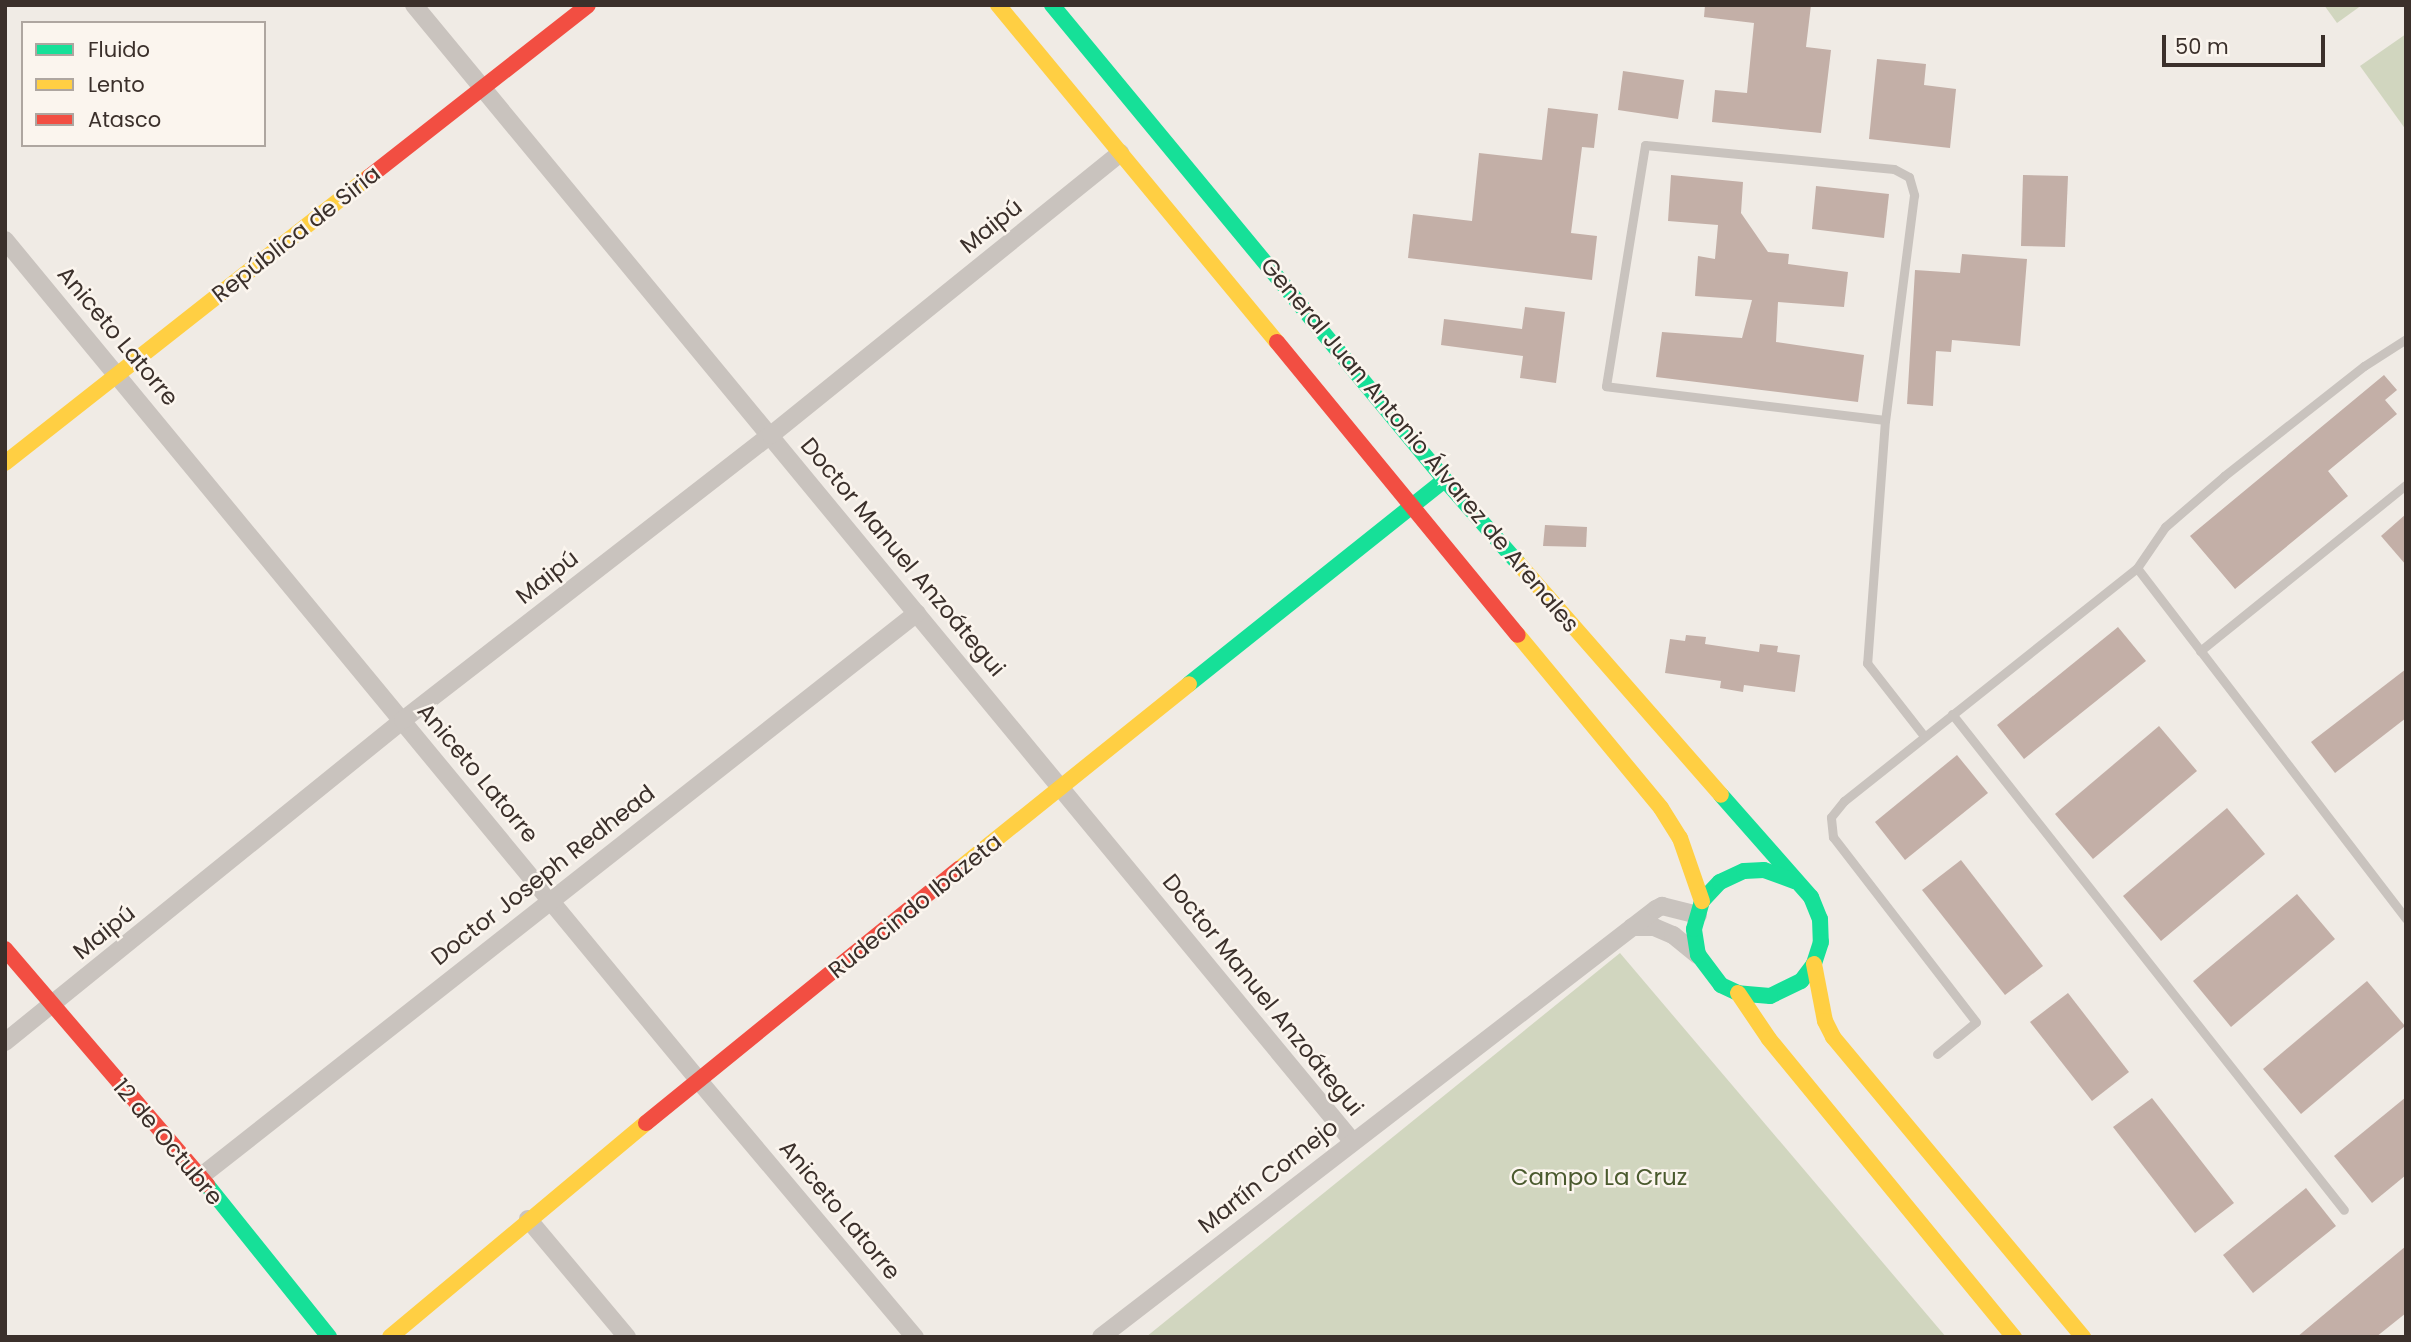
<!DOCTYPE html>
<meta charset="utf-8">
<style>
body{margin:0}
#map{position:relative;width:2411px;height:1342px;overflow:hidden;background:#f0ebe5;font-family:Poppins,sans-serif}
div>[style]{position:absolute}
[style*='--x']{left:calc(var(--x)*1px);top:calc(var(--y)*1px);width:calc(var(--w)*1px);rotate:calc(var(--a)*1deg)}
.green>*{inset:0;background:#d1d6bf}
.building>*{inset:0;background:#c3afa7}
.lane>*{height:9px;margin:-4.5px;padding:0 4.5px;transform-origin:4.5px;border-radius:4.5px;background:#c9c3be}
.street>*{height:18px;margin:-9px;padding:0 9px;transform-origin:9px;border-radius:9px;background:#c9c3be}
.fast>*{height:16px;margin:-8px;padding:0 8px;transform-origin:8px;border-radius:8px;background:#16e098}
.slow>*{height:16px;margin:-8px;padding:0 8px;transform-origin:8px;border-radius:8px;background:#ffcf43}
.jam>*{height:16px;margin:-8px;padding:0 8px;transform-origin:8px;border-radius:8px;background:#f24e42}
span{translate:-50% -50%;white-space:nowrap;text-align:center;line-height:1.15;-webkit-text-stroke:5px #fbf5ee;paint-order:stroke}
.street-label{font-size:23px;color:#3b302b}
.park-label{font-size:23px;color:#4a5a2e}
.frame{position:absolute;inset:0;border:7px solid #3b302b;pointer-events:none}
.legend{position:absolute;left:21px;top:21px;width:245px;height:126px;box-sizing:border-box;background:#fbf5ee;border:2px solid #aea6a0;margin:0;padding:9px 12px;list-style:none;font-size:21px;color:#3b302b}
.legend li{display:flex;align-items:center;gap:14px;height:35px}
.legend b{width:35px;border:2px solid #aea6a0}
.scale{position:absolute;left:2162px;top:35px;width:163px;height:32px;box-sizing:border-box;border:4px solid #3b302b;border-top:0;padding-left:9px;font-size:21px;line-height:24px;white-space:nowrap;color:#3b302b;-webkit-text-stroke:5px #fbf5ee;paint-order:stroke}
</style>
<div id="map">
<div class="green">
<i style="clip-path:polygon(2324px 5px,2362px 5px,2337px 23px)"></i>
<i style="clip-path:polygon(2406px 34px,2406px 130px,2360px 66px)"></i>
<i style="clip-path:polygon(1620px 953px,1946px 1337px,1146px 1337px)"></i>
</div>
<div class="building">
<i style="clip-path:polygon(1705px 5px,1811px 5px,1806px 47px,1831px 50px,1821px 133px,1712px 122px,1715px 90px,1747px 93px,1754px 23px,1704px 17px)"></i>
<i style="clip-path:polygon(1877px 59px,1926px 64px,1924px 85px,1956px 89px,1950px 148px,1869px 139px)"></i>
<i style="clip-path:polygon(1623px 71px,1684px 80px,1678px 119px,1618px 110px)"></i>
<i style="clip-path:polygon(1548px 108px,1598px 114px,1594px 148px,1582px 147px,1571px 233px,1597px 236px,1592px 280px,1408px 258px,1413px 214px,1472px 221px,1479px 153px,1542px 160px)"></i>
<i style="clip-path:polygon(1671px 175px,1743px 182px,1741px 213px,1768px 252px,1789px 254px,1788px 264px,1848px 272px,1844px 307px,1778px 302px,1776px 342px,1864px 355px,1858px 402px,1656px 377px,1662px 332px,1742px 338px,1752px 300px,1695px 296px,1698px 256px,1715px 259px,1718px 225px,1668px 221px)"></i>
<i style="clip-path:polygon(2023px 175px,2068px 176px,2065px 247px,2021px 246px)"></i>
<i style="clip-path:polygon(1816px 186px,1889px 194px,1884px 238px,1812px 229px)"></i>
<i style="clip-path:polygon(1962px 254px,2027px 259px,2020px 346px,1952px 340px,1951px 352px,1936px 351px,1933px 406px,1907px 404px,1915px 270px,1960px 273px)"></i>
<i style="clip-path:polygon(1525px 307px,1565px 312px,1556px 383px,1520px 378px,1523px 356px,1441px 345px,1444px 319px,1522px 329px)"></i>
<i style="clip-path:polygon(2384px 375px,2397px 390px,2385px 400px,2397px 414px,2328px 471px,2348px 496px,2235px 589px,2190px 536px)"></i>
<i style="clip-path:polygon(2406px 514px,2406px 565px,2381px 536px)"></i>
<i style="clip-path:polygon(1545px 525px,1587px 527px,1586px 547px,1543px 546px)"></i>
<i style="clip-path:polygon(2118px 627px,2146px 661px,2024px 759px,1997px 725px)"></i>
<i style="clip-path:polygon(1686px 635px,1706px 637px,1705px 644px,1759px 652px,1760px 644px,1778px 646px,1777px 652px,1800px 655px,1795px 692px,1744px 685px,1743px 692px,1720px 688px,1721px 681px,1665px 673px,1670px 639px,1685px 641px)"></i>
<i style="clip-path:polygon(2406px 669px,2406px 718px,2335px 773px,2311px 742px)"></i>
<i style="clip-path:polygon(2159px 726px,2197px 771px,2093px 859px,2055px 814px)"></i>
<i style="clip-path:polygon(1957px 755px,1988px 793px,1905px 860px,1875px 822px)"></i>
<i style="clip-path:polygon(2227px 808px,2265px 854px,2161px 941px,2123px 896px)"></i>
<i style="clip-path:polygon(1961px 860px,2043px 966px,2005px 995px,1922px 890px)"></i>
<i style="clip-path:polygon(2297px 894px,2335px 939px,2231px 1027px,2193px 981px)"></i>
<i style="clip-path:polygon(2367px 981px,2405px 1026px,2301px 1114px,2263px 1069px)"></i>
<i style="clip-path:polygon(2068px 993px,2129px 1072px,2092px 1101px,2030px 1022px)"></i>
<i style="clip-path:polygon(2406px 1097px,2406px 1175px,2372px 1203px,2334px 1156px)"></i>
<i style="clip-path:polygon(2152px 1098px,2234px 1203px,2195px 1233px,2113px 1127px)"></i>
<i style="clip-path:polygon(2306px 1188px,2336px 1226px,2253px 1293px,2223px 1255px)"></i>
<i style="clip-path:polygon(2406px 1246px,2406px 1313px,2376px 1337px,2297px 1337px)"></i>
</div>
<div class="lane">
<i style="--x:1645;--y:145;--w:250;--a:5.5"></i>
<i style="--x:1894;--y:169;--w:17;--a:28"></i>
<i style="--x:1909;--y:177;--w:19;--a:74"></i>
<i style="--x:1914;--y:195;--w:227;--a:97.3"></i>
<i style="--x:1885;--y:420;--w:281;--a:-173.1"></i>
<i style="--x:1606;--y:386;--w:244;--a:-80.8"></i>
<i style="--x:1885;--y:420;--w:244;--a:94.2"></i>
<i style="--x:1867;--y:663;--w:93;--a:52"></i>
<i style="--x:2137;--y:568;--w:50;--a:-55.7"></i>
<i style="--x:2165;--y:527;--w:78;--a:-40.8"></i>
<i style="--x:2224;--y:476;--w:178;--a:-38.2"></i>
<i style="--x:2364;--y:366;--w:50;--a:-32.7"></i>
<i style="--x:2200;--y:651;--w:265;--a:-38.9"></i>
<i style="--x:1952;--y:714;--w:632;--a:51.68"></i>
<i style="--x:1937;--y:1054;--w:50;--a:-39.4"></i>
<i style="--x:1976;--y:1022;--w:234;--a:-127.7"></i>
<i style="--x:1833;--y:837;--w:20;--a:-96"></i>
<i style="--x:1831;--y:817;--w:21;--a:-51"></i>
<i style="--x:1844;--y:801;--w:374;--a:-38.5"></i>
<i style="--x:2137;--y:568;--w:442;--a:52.5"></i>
</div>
<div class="street">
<i style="--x:414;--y:5;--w:1473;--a:50.45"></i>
<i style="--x:5;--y:240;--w:1092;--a:50.46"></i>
<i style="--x:700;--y:1082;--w:334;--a:49.9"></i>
<i style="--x:1632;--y:927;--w:22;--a:0"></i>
<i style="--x:1654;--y:927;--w:21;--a:23"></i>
<i style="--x:1673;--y:935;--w:32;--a:39"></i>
<i style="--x:5;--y:1042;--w:512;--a:-38.97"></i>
<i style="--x:403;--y:720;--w:465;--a:-37.8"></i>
<i style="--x:771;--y:435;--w:449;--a:-38.9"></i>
<i style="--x:200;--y:1177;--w:912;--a:-38.19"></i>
<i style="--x:528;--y:1219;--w:154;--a:50"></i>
<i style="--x:1101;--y:1337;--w:701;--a:-37.64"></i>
<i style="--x:1656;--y:909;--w:7;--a:-27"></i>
<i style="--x:1662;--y:906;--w:37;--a:14"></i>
</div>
<div class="fast">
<i style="--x:1052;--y:5;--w:617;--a:50.4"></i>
<i style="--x:1445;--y:480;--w:111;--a:48.7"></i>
<i style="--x:1189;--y:684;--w:327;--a:-38.6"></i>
<i style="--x:1721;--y:795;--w:136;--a:48.6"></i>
<i style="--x:1811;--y:897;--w:24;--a:68"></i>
<i style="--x:1820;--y:919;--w:23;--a:88"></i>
<i style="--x:1821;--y:942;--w:23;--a:108"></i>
<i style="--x:1814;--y:964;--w:21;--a:127"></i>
<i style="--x:1801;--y:981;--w:34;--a:154"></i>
<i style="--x:1770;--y:996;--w:32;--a:-175"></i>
<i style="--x:1738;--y:993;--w:19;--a:-155"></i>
<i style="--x:1721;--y:985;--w:38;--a:-127"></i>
<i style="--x:1698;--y:955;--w:26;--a:-99"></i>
<i style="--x:1694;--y:929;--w:29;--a:-74"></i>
<i style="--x:1702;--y:901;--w:26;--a:-47"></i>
<i style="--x:1720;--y:882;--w:26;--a:-25"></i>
<i style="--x:1744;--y:871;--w:20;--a:-3"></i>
<i style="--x:1764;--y:870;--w:32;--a:20"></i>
<i style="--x:207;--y:1185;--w:195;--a:51.2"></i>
</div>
<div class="slow">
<i style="--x:998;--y:5;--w:438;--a:50.4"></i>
<i style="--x:5;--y:463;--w:463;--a:-38.2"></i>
<i style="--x:1518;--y:563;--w:308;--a:48.8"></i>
<i style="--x:1518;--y:635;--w:224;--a:50.4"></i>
<i style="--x:1661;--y:808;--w:36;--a:58"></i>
<i style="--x:1680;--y:838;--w:67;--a:70.8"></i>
<i style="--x:959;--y:869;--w:295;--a:-38.8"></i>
<i style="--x:1814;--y:964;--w:58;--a:79.1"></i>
<i style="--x:1825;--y:1021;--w:18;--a:63"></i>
<i style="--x:1833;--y:1037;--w:391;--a:50.2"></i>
<i style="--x:1738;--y:993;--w:55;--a:56"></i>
<i style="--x:1769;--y:1039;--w:386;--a:50.6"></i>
<i style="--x:390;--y:1337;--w:334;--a:-39.9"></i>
</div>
<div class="jam">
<i style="--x:369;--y:177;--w:278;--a:-38.1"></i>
<i style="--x:1277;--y:342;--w:379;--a:50.6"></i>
<i style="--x:5;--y:949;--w:311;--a:49.4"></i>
<i style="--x:646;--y:1123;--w:403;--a:-39.1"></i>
</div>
<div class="street-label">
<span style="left:991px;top:226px;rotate:-39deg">Maipú</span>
<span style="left:296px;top:234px;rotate:-38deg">República de Siria</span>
<span style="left:118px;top:336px;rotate:50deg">Aniceto Latorre</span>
<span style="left:1420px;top:445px;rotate:50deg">General Juan Antonio Álvarez de Arenales</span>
<span style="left:903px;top:557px;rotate:50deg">Doctor Manuel Anzoátegui</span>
<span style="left:547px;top:577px;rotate:-38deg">Maipú</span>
<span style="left:478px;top:773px;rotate:50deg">Aniceto Latorre</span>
<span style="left:543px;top:875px;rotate:-38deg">Doctor Joseph Redhead</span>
<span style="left:915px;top:906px;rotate:-39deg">Rudecindo Ibazeta</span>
<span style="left:104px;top:932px;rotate:-39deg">Maipú</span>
<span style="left:1263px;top:995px;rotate:51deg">Doctor Manuel Anzoátegui</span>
<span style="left:168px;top:1142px;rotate:50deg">12 de Octubre</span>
<span style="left:1268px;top:1176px;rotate:-38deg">Martín Cornejo</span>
<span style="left:840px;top:1210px;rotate:50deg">Aniceto Latorre</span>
</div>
<div class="park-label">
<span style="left:1599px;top:1177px">Campo La Cruz</span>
</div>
<div class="frame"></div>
<ul class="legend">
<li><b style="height:9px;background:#16e098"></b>Fluido</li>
<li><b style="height:9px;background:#ffcf43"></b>Lento</li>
<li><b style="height:9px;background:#f24e42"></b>Atasco</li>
</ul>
<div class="scale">50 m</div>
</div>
